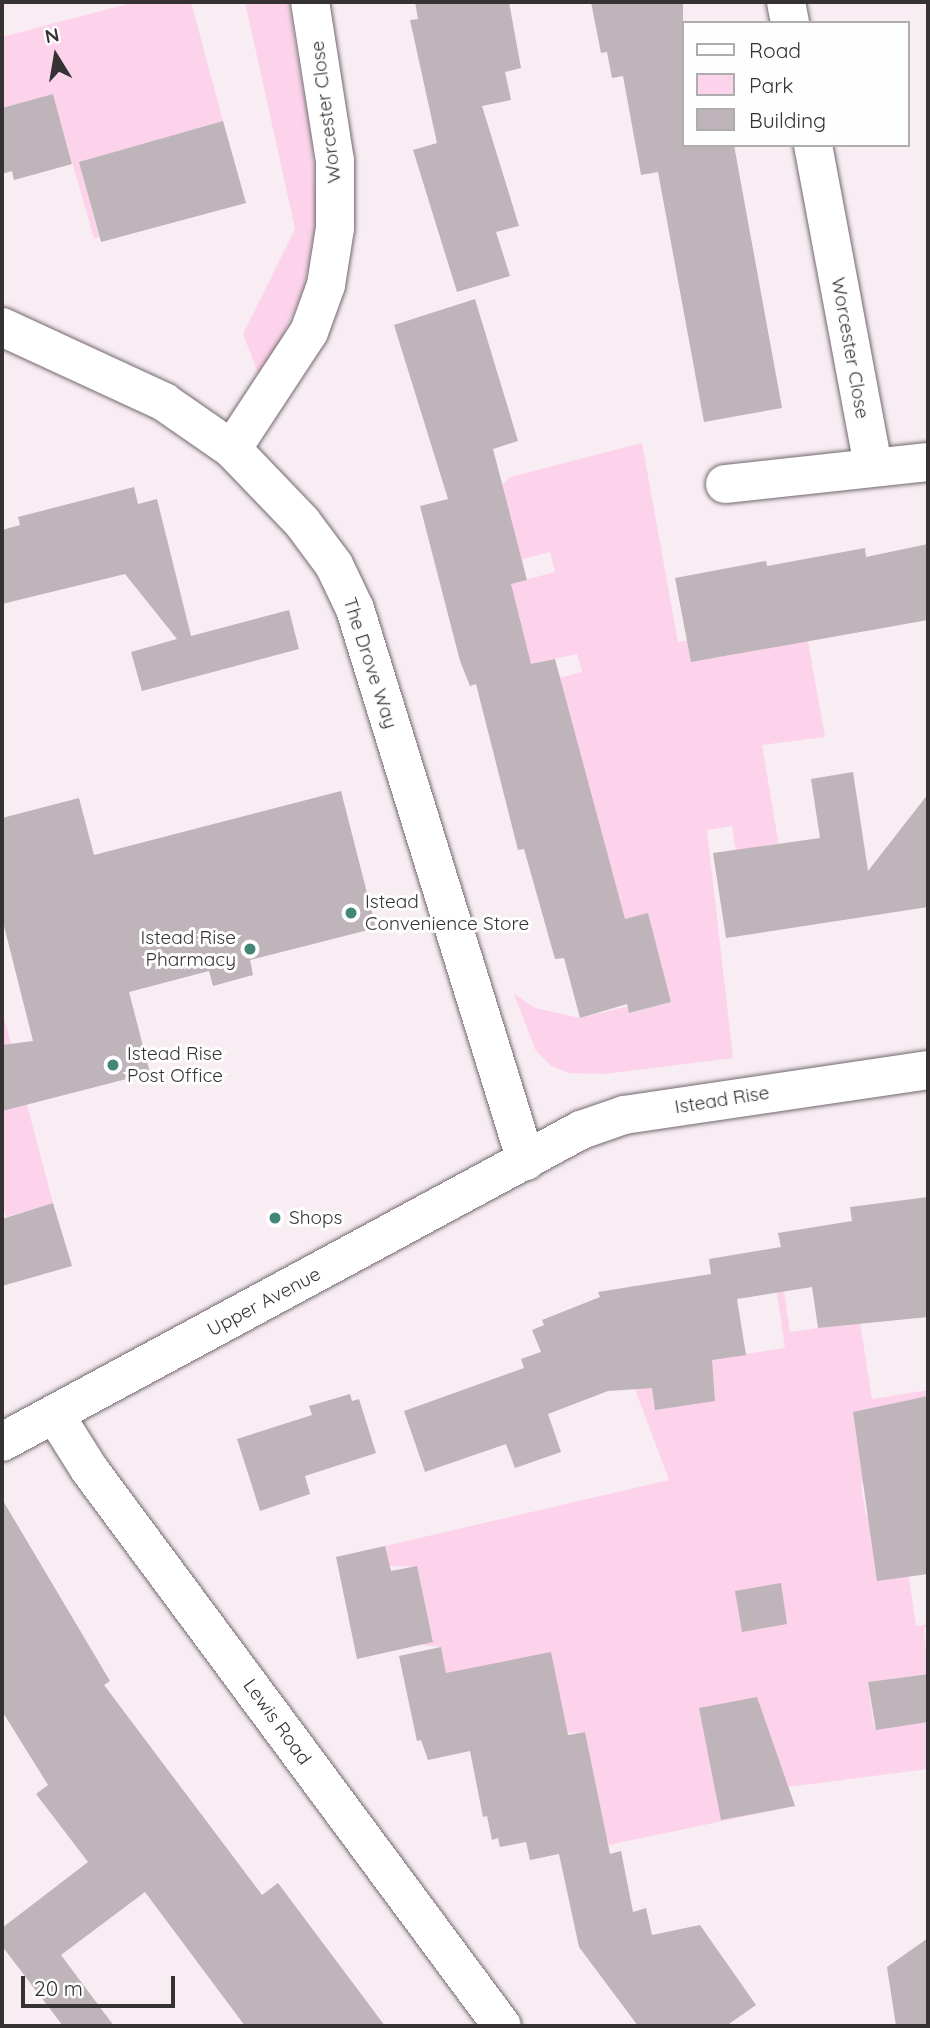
<!DOCTYPE html>
<style>
body{margin:0}
#map{position:relative;width:930px;height:2028px;overflow:hidden;background:#f8edf3;font-family:Quicksand,sans-serif}
div>[style]{position:absolute}
[style*='--x']{left:calc(var(--x)*1px);top:calc(var(--y)*1px);width:calc(var(--w)*1px);rotate:calc(var(--a)*1deg)}
.green>*{inset:0;background:#fcd3eb}
.building>*{inset:0;background:#beb4ba}
.roads{filter:drop-shadow(0 0 2px #72696f) drop-shadow(0 0 2px #72696f)}
.minor>*{height:38px;margin:-19px;padding:0 19px;transform-origin:19px;border-radius:19px;background:#fff}
.dots>*{width:19px;height:19px;translate:-50% -50%;box-sizing:border-box;border:4px solid #fefefe;border-radius:50%}
span{translate:-50% -50%;white-space:nowrap;text-align:center;line-height:1.15;-webkit-text-stroke:6px #fefefe;paint-order:stroke}
.street-label{font-size:19px;color:#363234}
.poi-label{font-size:19px;color:#363234}
.left{translate:0 -50%;text-align:left}
.right{translate:-100% -50%;text-align:right}
.frame{position:absolute;inset:0;border:4px solid #363234;pointer-events:none}
.legend{position:absolute;left:682px;top:21px;width:228px;height:126px;box-sizing:border-box;background:#fefefe;border:2px solid #aeacad;margin:0;padding:9px 12px;list-style:none;font-size:21px;color:#363234}
.legend li{display:flex;align-items:center;gap:14px;height:35px}
.legend b{width:35px;border:2px solid #aeacad}
.north{position:absolute;left:21px;top:21px;width:70px;height:70px;-webkit-text-stroke:5px #fefefe;paint-order:stroke;rotate:349deg;font-size:19px;font-weight:700;line-height:28px;text-align:center;color:#363234}
.north::after{content:'';display:block;margin:auto;width:24px;height:32px;background:#363234;clip-path:polygon(50% 0,100% 100%,50% 72%,0 100%)}
.scale{position:absolute;left:21px;top:1976px;width:154px;height:32px;box-sizing:border-box;border:4px solid #363234;border-top:0;padding-left:9px;font-size:21px;line-height:24px;white-space:nowrap;color:#363234;-webkit-text-stroke:5px #fefefe;paint-order:stroke}
</style>
<div id="map">
<div class="green">
<i style="clip-path:polygon(135px 2px,191px 2px,223px 121px,104px 155px,81px 168px,99px 237px,94px 239px,53px 94px,2px 108px,2px 37px)"></i>
<i style="clip-path:polygon(245px 2px,288px 2px,311px 137px,317px 214px,304px 288px,276px 351px,258px 373px,243px 334px,295px 229px)"></i>
<i style="clip-path:polygon(642px 443px,678px 642px,708px 637px,713px 658px,736px 654px,802px 608px,825px 737px,762px 745px,780px 852px,736px 851px,732px 826px,707px 830px,733px 1058px,604px 1074px,568px 1073px,550px 1065px,536px 1051px,514px 994px,535px 1008px,580px 1018px,628px 1006px,630px 1013px,671px 1002px,648px 914px,625px 919px,579px 754px,559px 678px,582px 672px,577px 654px,540px 662px,532px 670px,509px 580px,514px 583px,555px 572px,550px 552px,508px 563px,502px 485px,510px 477px)"></i>
<i style="clip-path:polygon(2px 1010px,53px 1203px,6px 1217px,2px 1201px)"></i>
<i style="clip-path:polygon(847px 1239px,872px 1399px,928px 1390px,928px 1396px,853px 1413px,857px 1441px,880px 1438px,885px 1465px,928px 1463px,928px 1471px,861px 1485px,866px 1515px,895px 1511px,899px 1539px,928px 1537px,928px 1568px,908px 1571px,916px 1626px,928px 1624px,924px 1629px,928px 1678px,924px 1674px,868px 1682px,874px 1727px,928px 1720px,928px 1769px,788px 1787px,795px 1806px,608px 1845px,585px 1732px,561px 1733px,446px 1673px,441px 1647px,420px 1645px,433px 1640px,417px 1567px,389px 1566px,385px 1546px,669px 1480px,615px 1336px,638px 1333px,631px 1286px,634px 1285px,649px 1383px,713px 1375px,702px 1292px,720px 1358px,785px 1348px,773px 1266px,778px 1250px,790px 1332px,855px 1323px)"></i>
</div>
<div class="building">
<i style="clip-path:polygon(415px 2px,509px 2px,521px 68px,505px 72px,511px 100px,482px 106px,519px 226px,496px 232px,510px 276px,457px 292px,413px 150px,437px 143px,410px 20px,418px 19px)"></i>
<i style="clip-path:polygon(591px 2px,683px 2px,683px 145px,734px 145px,782px 408px,704px 422px,658px 172px,641px 175px,623px 76px,612px 78px,607px 52px,601px 53px)"></i>
<i style="clip-path:polygon(53px 94px,72px 164px,14px 180px,12px 171px,2px 174px,2px 108px)"></i>
<i style="clip-path:polygon(223px 121px,246px 203px,101px 242px,79px 162px)"></i>
<i style="clip-path:polygon(475px 299px,518px 441px,493px 449px,527px 580px,511px 584px,531px 664px,555px 659px,625px 919px,648px 913px,671px 1002px,629px 1013px,627px 1004px,580px 1018px,564px 958px,555px 959px,524px 849px,518px 850px,476px 684px,470px 686px,460px 661px,420px 506px,448px 499px,394px 325px)"></i>
<i style="clip-path:polygon(134px 487px,138px 504px,157px 499px,191px 636px,289px 610px,299px 649px,142px 691px,131px 652px,177px 639px,125px 574px,2px 604px,2px 530px,20px 525px,18px 517px)"></i>
<i style="clip-path:polygon(928px 544px,928px 620px,691px 662px,675px 578px,766px 561px,767px 566px,865px 548px,866px 557px)"></i>
<i style="clip-path:polygon(853px 772px,868px 871px,928px 794px,928px 907px,726px 938px,713px 853px,820px 838px,811px 779px)"></i>
<i style="clip-path:polygon(341px 791px,376px 928px,250px 960px,253px 975px,213px 986px,209px 971px,129px 992px,150px 1073px,2px 1111px,2px 1045px,33px 1041px,2px 918px,2px 818px,79px 798px,94px 855px)"></i>
<i style="clip-path:polygon(928px 1197px,928px 1317px,818px 1328px,812px 1287px,737px 1299px,746px 1355px,712px 1360px,715px 1401px,655px 1410px,652px 1388px,608px 1391px,548px 1414px,561px 1452px,515px 1468px,506px 1444px,425px 1472px,404px 1411px,524px 1368px,521px 1359px,541px 1352px,532px 1330px,544px 1325px,542px 1320px,600px 1297px,598px 1292px,711px 1274px,709px 1259px,781px 1247px,778px 1233px,852px 1221px,850px 1207px)"></i>
<i style="clip-path:polygon(53px 1203px,72px 1266px,2px 1286px,2px 1219px)"></i>
<i style="clip-path:polygon(350px 1394px,352px 1401px,359px 1399px,376px 1453px,305px 1476px,310px 1494px,260px 1511px,237px 1439px,312px 1415px,309px 1406px)"></i>
<i style="clip-path:polygon(928px 1396px,928px 1574px,877px 1581px,853px 1412px)"></i>
<i style="clip-path:polygon(2px 1499px,110px 1681px,104px 1685px,262px 1895px,278px 1883px,385px 2026px,245px 2026px,145px 1892px,61px 1955px,114px 2026px,63px 2026px,2px 1946px,2px 1928px,88px 1862px,36px 1794px,48px 1785px,2px 1711px)"></i>
<i style="clip-path:polygon(385px 1546px,391px 1571px,417px 1566px,433px 1642px,357px 1659px,336px 1557px)"></i>
<i style="clip-path:polygon(781px 1583px,787px 1624px,742px 1632px,735px 1591px)"></i>
<i style="clip-path:polygon(441px 1647px,446px 1673px,551px 1652px,568px 1735px,585px 1732px,610px 1854px,621px 1851px,633px 1912px,646px 1908px,652px 1935px,700px 1925px,756px 2005px,726px 2026px,638px 2026px,579px 1947px,559px 1854px,530px 1860px,526px 1842px,500px 1847px,498px 1838px,492px 1840px,487px 1816px,483px 1817px,470px 1751px,428px 1760px,421px 1740px,417px 1741px,399px 1656px)"></i>
<i style="clip-path:polygon(928px 1674px,928px 1722px,876px 1730px,868px 1682px)"></i>
<i style="clip-path:polygon(757px 1697px,795px 1806px,721px 1820px,699px 1708px)"></i>
<i style="clip-path:polygon(928px 1938px,928px 2026px,896px 2026px,887px 1967px)"></i>
</div>
<div class="roads">
<div class="minor">
<i style="--x:786;--y:2;--w:21;--a:79"></i>
<i style="--x:813;--y:145;--w:328;--a:79.4"></i>
<i style="--x:2;--y:327;--w:179;--a:24.8"></i>
<i style="--x:164;--y:402;--w:83;--a:34.7"></i>
<i style="--x:232;--y:449;--w:101;--a:46.2"></i>
<i style="--x:302;--y:522;--w:54;--a:53.3"></i>
<i style="--x:334;--y:565;--w:49;--a:64.5"></i>
<i style="--x:355;--y:609;--w:578;--a:72.79"></i>
<i style="--x:232;--y:449;--w:140;--a:-56.7"></i>
<i style="--x:309;--y:332;--w:50;--a:-70.1"></i>
<i style="--x:326;--y:285;--w:58;--a:-81"></i>
<i style="--x:335;--y:228;--w:67;--a:-90"></i>
<i style="--x:335;--y:161;--w:161;--a:-98.9"></i>
<i style="--x:725;--y:484;--w:204;--a:-6.2"></i>
<i style="--x:55;--y:1415;--w:64;--a:57.8"></i>
<i style="--x:89;--y:1469;--w:693;--a:53.44"></i>
<i style="--x:2;--y:1442;--w:658;--a:-28.32"></i>
<i style="--x:581;--y:1130;--w:46;--a:-19.2"></i>
<i style="--x:624;--y:1115;--w:307;--a:-8.4"></i>
</div>
</div>
<div class="dots">
<i style="left:351px;top:913px;background:#438576"></i>
<i style="left:250px;top:949px;background:#438576"></i>
<i style="left:113px;top:1065px;background:#438576"></i>
<i style="left:275px;top:1218px;background:#438576"></i>
</div>
<div class="street-label">
<span style="left:326px;top:112px;rotate:-97deg">Worcester Close</span>
<span style="left:850px;top:348px;rotate:80deg">Worcester Close</span>
<span style="left:370px;top:663px;rotate:72deg">The Drove Way</span>
<span style="left:722px;top:1100px;rotate:-9deg">Istead Rise</span>
<span style="left:264px;top:1302px;rotate:-28deg">Upper Avenue</span>
<span style="left:277px;top:1722px;rotate:54deg">Lewis Road</span>
</div>
<div class="poi-label">
<span class="left" style="left:365px;top:913px">Istead<br>Convenience Store</span>
<span class="right" style="left:236px;top:949px">Istead Rise<br>Pharmacy</span>
<span class="left" style="left:127px;top:1065px">Istead Rise<br>Post Office</span>
<span class="left" style="left:289px;top:1218px">Shops</span>
</div>
<div class="frame"></div>
<ul class="legend">
<li><b style="height:9px;background:#fff"></b>Road</li>
<li><b style="height:19px;background:#fcd3eb"></b>Park</li>
<li><b style="height:19px;background:#beb4ba"></b>Building</li>
</ul>
<div class="north">N</div>
<div class="scale">20 m</div>
</div>
